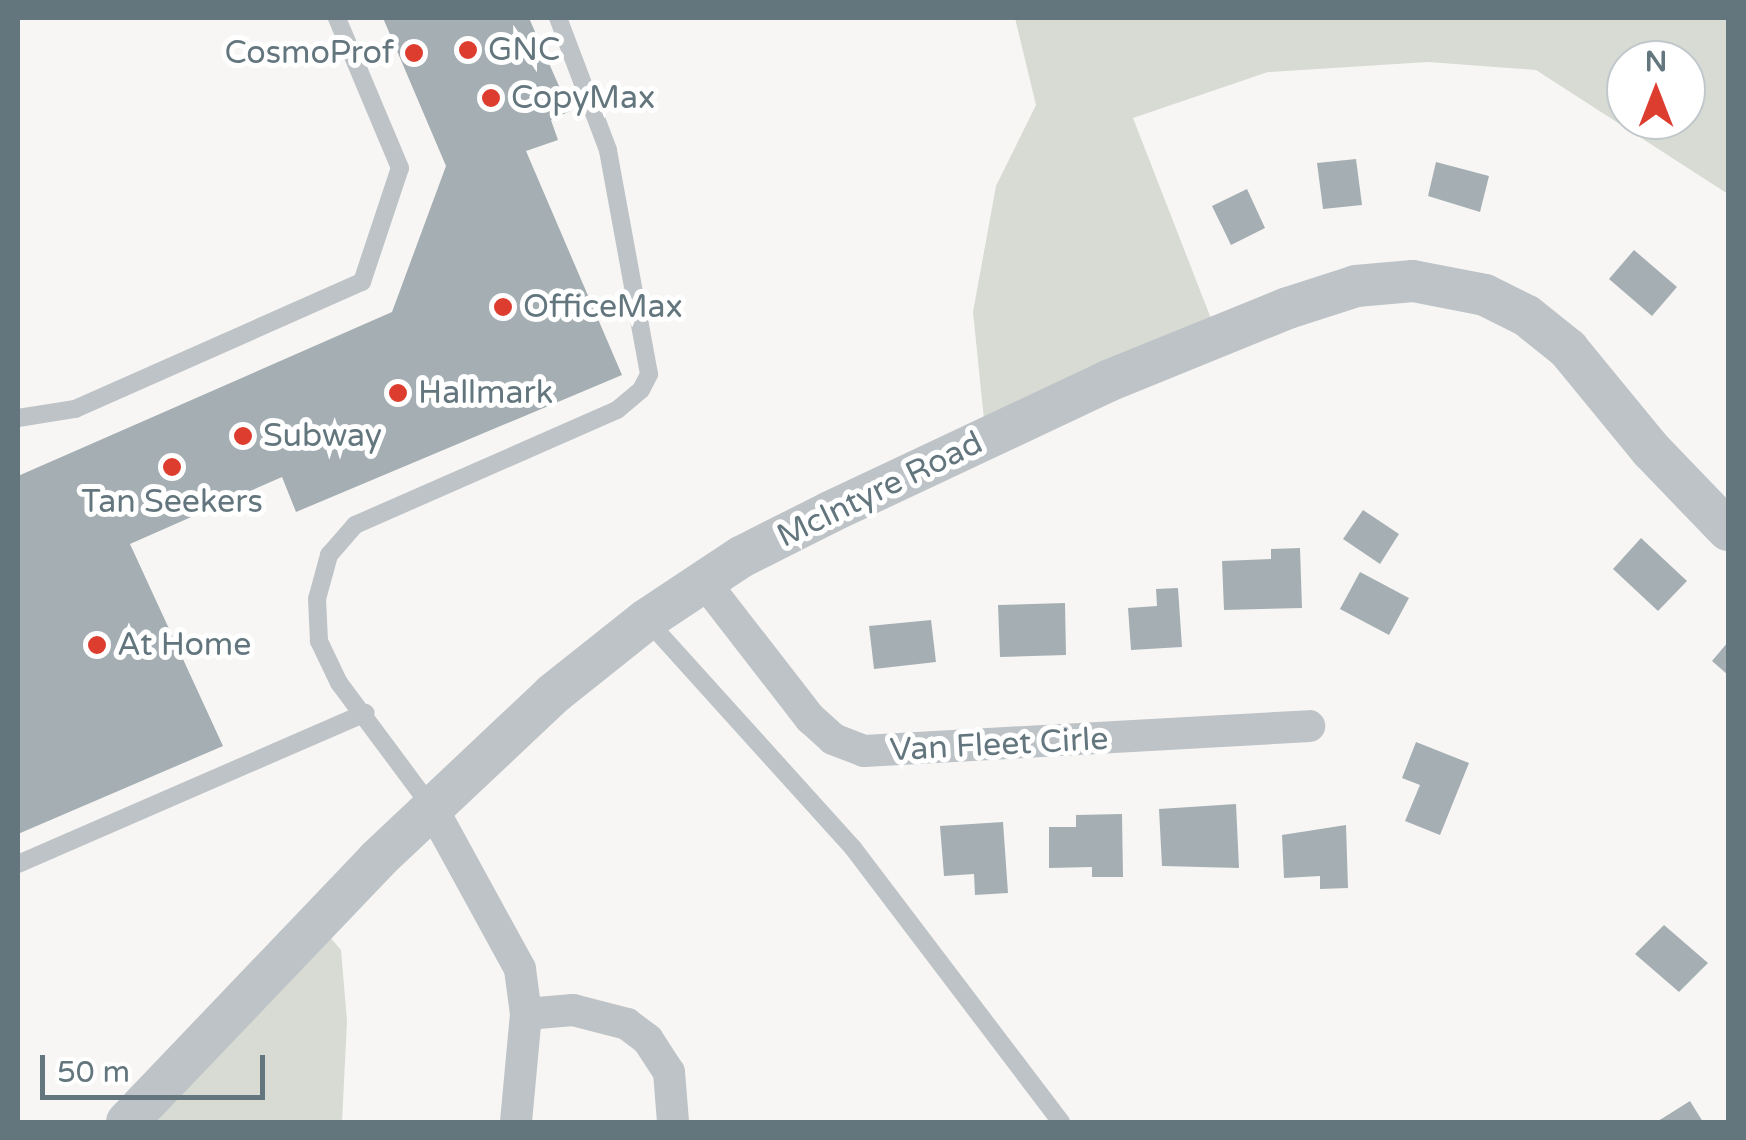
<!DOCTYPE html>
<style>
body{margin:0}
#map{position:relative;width:1746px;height:1140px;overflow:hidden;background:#f7f6f4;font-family:"Varela Round",sans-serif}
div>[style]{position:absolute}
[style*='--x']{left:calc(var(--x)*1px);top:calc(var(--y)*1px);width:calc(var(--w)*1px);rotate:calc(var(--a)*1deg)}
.green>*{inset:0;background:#d7dbd3}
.building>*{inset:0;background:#a5afb3}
.service>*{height:18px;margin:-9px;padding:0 9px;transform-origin:9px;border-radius:9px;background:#bdc3c6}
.minor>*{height:32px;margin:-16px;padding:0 16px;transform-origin:16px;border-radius:16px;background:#bdc3c6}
.tertiary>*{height:42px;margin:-21px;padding:0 21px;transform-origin:21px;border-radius:21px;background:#bdc3c6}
.dots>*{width:28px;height:28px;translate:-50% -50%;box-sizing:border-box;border:5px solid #fff;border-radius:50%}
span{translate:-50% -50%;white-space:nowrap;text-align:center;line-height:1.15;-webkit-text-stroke:10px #fff;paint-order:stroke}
.poi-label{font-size:32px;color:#63767e}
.left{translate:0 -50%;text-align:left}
.right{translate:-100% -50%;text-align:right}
.street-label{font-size:32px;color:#63767e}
.frame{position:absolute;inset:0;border:20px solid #63767e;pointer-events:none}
.north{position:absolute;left:1606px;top:40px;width:100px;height:100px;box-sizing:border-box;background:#fff;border:2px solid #c1c8cb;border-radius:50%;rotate:0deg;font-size:28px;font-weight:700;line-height:40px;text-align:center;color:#63767e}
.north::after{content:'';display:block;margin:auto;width:35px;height:45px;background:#dc3d2f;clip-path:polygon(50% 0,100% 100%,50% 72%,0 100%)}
.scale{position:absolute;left:40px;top:1055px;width:225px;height:45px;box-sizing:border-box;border:5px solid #63767e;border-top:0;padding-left:12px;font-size:30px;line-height:35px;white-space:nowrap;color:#63767e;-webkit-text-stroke:8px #fff;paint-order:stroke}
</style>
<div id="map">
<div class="green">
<i style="clip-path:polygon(evenodd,1015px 18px,1728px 18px,1728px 194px,1536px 70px,1428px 62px,1268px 72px,1133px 118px,1217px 334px,986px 439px,973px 312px,996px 186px,1036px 105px,1015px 18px,1626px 60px,1686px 60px,1686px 120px,1626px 120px,1626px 60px)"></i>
<i style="clip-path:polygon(329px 936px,341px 950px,347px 1021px,342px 1122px,156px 1122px)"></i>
</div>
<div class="building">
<i style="clip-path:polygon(383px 18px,529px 18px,570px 111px,551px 120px,558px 140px,526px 151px,622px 375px,296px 512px,282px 477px,130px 544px,223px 746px,18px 834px,18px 476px,392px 312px,446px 166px)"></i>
<i style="clip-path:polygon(1356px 159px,1362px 205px,1323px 209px,1317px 163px)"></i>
<i style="clip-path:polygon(1436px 162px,1489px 176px,1480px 212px,1428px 196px)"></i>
<i style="clip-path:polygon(1247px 189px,1265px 228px,1231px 245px,1212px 206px)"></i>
<i style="clip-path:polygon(1634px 250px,1677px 287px,1652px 316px,1609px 279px)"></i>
<i style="clip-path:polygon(1363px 510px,1399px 534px,1380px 564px,1343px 539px)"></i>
<i style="clip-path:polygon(1641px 538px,1687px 581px,1658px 611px,1613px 569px)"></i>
<i style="clip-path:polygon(1300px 548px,1302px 608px,1224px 610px,1222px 561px,1271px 559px,1271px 549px)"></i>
<i style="clip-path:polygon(1360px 572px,1409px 598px,1389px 635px,1340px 609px)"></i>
<i style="clip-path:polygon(1178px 588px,1182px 647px,1131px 650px,1128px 608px,1157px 606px,1156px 589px)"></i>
<i style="clip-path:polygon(1065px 603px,1066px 655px,1000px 657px,998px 605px)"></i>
<i style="clip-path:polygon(931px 620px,936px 662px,874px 669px,869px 626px)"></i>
<i style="clip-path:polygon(1728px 642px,1728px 675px,1712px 661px)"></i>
<i style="clip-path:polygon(1416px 742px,1469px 763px,1440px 835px,1405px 821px,1420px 785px,1402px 778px)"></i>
<i style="clip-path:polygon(1236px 804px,1239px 868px,1162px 866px,1159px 809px)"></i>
<i style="clip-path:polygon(1122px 814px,1123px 877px,1092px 877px,1092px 867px,1049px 868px,1049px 827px,1076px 827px,1076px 815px)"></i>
<i style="clip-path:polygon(1003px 822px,1008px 893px,975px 895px,974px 874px,944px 876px,940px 826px)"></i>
<i style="clip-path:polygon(1346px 825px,1348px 888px,1320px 889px,1320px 876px,1284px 878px,1282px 835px)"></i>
<i style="clip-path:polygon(1664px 925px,1708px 963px,1679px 992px,1635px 954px)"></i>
<i style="clip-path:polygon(1690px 1101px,1703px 1122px,1656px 1122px,1663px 1118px)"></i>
</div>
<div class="service">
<i style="--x:18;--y:418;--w:58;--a:-9"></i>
<i style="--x:75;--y:409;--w:314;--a:-23.9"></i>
<i style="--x:362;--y:282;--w:120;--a:-71.6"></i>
<i style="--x:400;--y:168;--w:163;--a:-112.8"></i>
<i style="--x:647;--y:620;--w:307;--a:47.9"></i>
<i style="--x:853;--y:848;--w:344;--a:52.8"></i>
<i style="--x:432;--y:808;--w:156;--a:-126.6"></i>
<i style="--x:339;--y:683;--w:47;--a:-115.5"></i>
<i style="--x:319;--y:641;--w:42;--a:-92.7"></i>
<i style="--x:317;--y:599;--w:46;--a:-74.7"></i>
<i style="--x:329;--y:555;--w:40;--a:-49"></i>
<i style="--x:355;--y:525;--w:286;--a:-23.7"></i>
<i style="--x:617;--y:410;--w:31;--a:-40"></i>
<i style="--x:641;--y:390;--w:18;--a:-63"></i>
<i style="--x:649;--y:374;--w:228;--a:-100.4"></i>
<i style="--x:608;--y:150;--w:141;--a:-110.7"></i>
<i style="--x:18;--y:864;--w:379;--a:-23.5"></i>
</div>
<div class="minor">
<i style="--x:706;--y:584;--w:170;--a:52.2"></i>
<i style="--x:810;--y:718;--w:31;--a:42"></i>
<i style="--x:833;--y:739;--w:33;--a:21"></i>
<i style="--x:864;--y:751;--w:446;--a:-3.2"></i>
<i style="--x:432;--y:808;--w:183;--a:61.3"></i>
<i style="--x:520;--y:969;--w:45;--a:82.4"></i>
<i style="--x:526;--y:1014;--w:108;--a:95.3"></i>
<i style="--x:526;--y:1014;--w:47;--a:-4.9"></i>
<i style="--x:573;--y:1010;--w:56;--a:14.5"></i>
<i style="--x:627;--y:1024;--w:26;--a:37"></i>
<i style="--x:648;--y:1040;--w:38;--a:57"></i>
<i style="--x:669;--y:1072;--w:50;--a:85.4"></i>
</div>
<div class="tertiary">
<i style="--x:127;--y:1122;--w:362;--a:-46.3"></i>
<i style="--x:377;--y:860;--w:242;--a:-43.3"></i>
<i style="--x:553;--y:694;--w:119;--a:-38.5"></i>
<i style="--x:646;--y:620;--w:114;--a:-33.6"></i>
<i style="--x:741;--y:557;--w:100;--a:-26.8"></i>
<i style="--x:830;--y:512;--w:307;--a:-25.2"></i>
<i style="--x:1108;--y:381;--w:194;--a:-22.1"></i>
<i style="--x:1288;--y:308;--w:71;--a:-17.9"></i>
<i style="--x:1356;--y:286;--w:57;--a:-5"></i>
<i style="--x:1413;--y:281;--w:73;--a:11"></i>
<i style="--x:1485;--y:295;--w:47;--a:26.6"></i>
<i style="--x:1527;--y:316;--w:53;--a:38.8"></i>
<i style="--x:1568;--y:349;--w:131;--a:50.6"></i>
<i style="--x:1651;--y:450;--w:111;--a:46.1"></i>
</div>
<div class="dots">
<i style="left:468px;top:50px;background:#dc3d2f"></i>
<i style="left:414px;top:53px;background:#dc3d2f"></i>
<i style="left:491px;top:98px;background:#dc3d2f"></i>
<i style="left:503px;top:307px;background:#dc3d2f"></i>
<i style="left:398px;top:393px;background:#dc3d2f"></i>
<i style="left:243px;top:436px;background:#dc3d2f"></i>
<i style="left:172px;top:467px;background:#dc3d2f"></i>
<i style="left:97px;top:645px;background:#dc3d2f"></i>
</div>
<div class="poi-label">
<span class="left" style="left:488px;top:50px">GNC</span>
<span class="right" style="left:394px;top:53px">CosmoProf</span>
<span class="left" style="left:511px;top:98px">CopyMax</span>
<span class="left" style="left:523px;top:307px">OfficeMax</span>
<span class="left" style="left:418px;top:393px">Hallmark</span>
<span class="left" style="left:263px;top:436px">Subway</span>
<span style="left:172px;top:502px">Tan Seekers</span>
<span class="left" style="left:117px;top:645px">At Home</span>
</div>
<div class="street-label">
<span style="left:880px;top:490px;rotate:-26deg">McIntyre Road</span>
<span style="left:999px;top:745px;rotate:-3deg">Van Fleet Cirle</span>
</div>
<div class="frame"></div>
<div class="north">N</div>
<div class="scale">50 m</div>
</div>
